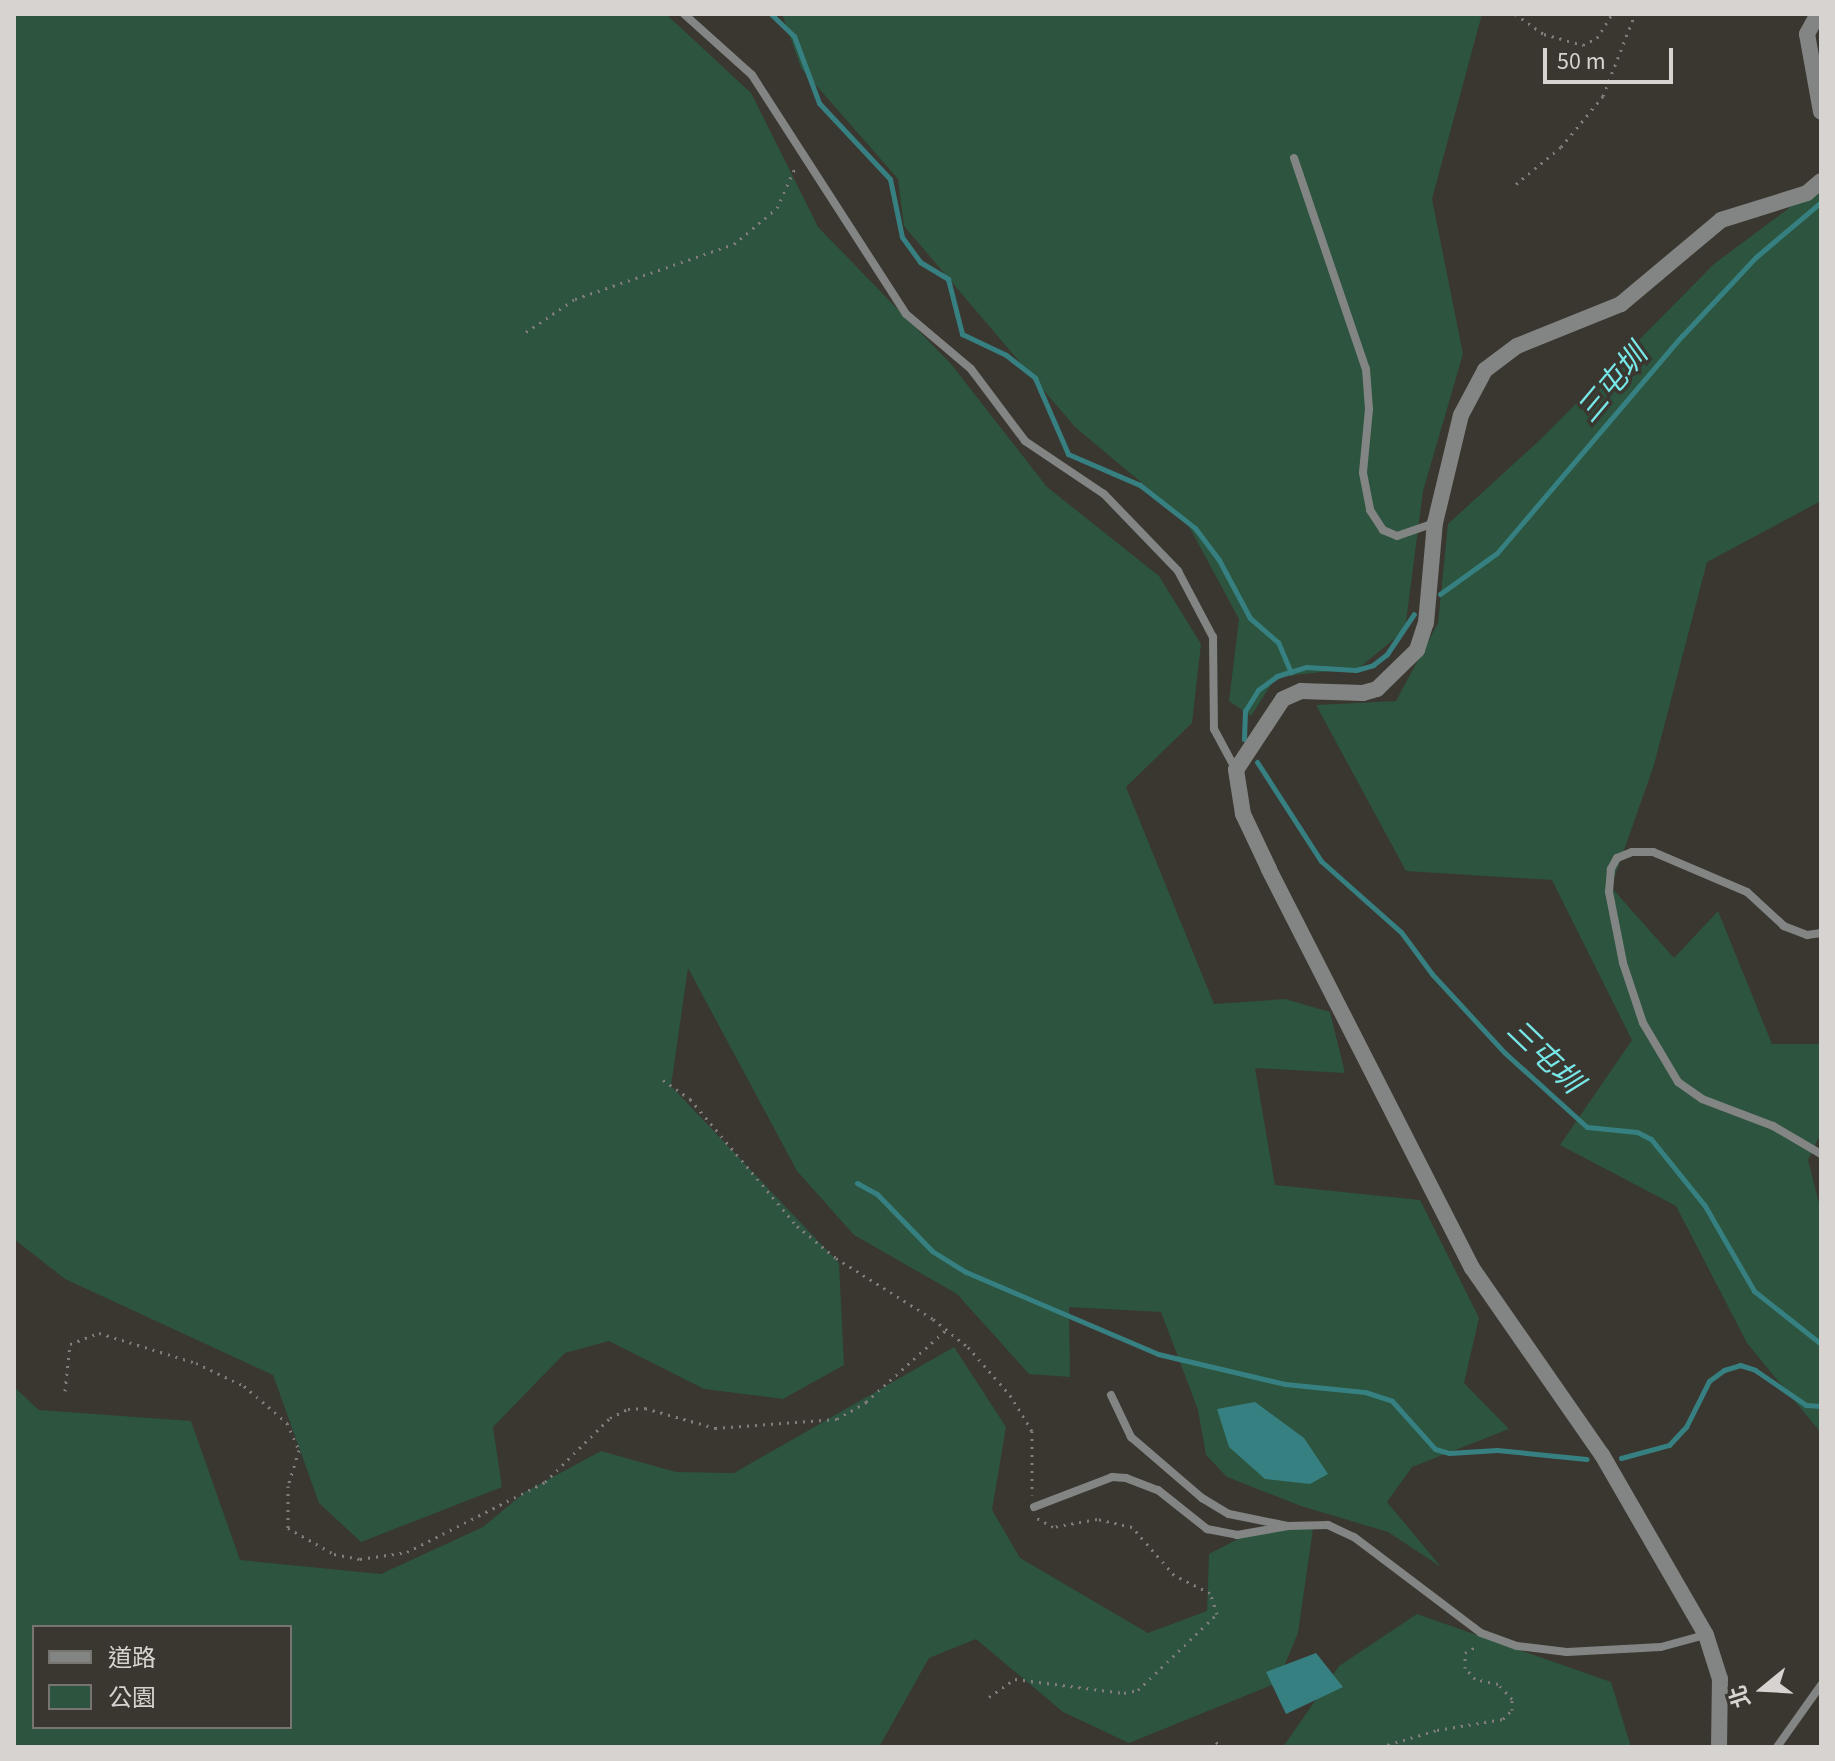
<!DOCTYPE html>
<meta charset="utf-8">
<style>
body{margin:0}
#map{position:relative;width:1835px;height:1761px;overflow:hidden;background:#3a3630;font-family:"Source Sans 3","Noto Sans TC",sans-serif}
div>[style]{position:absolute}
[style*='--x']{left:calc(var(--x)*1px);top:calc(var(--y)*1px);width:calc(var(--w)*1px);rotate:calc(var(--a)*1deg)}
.green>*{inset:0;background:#2c543e}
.water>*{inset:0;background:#378081}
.stream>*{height:5px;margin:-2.5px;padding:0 2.5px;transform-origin:2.5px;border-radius:2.5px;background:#378081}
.path>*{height:3px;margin-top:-1.5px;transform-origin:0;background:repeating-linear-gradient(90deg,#817d79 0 2px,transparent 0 8px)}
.service>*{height:8px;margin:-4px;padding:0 4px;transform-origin:4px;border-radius:4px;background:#828583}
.tertiary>*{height:16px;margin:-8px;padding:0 8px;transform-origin:8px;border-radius:8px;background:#828583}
span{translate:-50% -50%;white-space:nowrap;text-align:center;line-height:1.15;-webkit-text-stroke:7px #3a3630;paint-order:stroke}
.water-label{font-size:30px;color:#77e7e8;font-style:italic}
.frame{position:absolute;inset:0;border:16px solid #d6d3d0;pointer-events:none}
.legend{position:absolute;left:32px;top:1625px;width:260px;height:104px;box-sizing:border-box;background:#3a3630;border:2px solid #787570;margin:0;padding:10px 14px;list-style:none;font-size:24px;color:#d6d3d0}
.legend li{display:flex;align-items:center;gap:16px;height:40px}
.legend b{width:40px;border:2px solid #787570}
.north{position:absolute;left:1723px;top:1649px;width:80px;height:80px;-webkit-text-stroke:6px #3a3630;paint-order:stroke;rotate:252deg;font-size:22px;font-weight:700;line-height:32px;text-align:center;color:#d6d3d0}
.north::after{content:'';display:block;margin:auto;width:28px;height:36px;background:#d6d3d0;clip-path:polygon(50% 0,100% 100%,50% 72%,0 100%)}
.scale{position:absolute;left:1543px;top:48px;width:130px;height:36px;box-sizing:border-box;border:4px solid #d6d3d0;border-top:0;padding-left:10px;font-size:24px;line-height:28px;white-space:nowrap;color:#d6d3d0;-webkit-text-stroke:6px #3a3630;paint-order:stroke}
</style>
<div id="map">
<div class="green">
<i style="clip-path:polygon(14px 14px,666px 14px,751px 93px,818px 227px,951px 364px,1047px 487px,1159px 576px,1201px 644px,1192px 723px,1126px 787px,1214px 1004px,1285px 999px,1330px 1012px,1345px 1073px,1255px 1068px,1275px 1185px,1420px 1200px,1479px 1318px,1464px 1383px,1509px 1429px,1412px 1467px,1387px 1502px,1441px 1567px,1388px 1532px,1301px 1506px,1227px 1477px,1206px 1455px,1198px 1410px,1161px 1312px,1069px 1307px,1070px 1377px,1029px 1374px,957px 1294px,854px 1235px,797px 1171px,688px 968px,671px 1086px,839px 1263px,844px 1365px,783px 1399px,704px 1389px,609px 1341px,565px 1353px,493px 1427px,502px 1487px,361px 1542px,319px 1503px,273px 1375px,65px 1279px,14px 1239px)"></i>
<i style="clip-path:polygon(782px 14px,1482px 14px,1432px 199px,1463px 354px,1423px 491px,1405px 630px,1359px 668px,1276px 677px,1251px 716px,1229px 701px,1239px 619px,1185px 519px,1075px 427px,904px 226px,898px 179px,801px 68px)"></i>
<i style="clip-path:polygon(1821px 184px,1821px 501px,1707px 562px,1654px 765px,1611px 887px,1674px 958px,1718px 911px,1772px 1044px,1821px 1044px,1821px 1133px,1808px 1160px,1821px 1211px,1821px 1433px,1747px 1343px,1676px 1206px,1560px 1145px,1632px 1040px,1552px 880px,1406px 871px,1316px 705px,1396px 701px,1438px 623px,1448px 524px,1543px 437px,1714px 264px)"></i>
<i style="clip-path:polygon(evenodd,954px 1347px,1006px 1427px,992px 1510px,1020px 1558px,1148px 1633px,1207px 1611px,1209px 1554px,1269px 1523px,1314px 1522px,1298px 1633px,1277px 1683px,1129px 1743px,1063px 1712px,976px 1639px,929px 1658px,879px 1747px,14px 1747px,14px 1387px,39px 1410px,191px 1421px,240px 1560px,381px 1574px,483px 1527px,525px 1492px,601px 1451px,676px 1472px,734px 1473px,954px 1347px,34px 1627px,290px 1627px,290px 1727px,34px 1727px,34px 1627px)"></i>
<i style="clip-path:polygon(1417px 1614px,1611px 1682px,1631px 1747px,1283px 1747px,1339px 1666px)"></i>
</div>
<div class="water">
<i style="clip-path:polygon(1255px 1402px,1304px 1438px,1328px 1474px,1310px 1484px,1265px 1479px,1229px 1447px,1217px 1409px)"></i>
<i style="clip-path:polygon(1316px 1653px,1343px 1687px,1286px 1714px,1266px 1672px)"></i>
</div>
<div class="stream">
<i style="--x:771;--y:14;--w:32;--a:44"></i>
<i style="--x:794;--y:36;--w:72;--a:69.5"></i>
<i style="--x:819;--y:103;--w:104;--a:46.9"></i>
<i style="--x:890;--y:179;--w:59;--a:78.3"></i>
<i style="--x:902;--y:237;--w:31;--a:54"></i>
<i style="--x:920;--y:262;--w:33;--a:31"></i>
<i style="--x:948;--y:279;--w:57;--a:75.7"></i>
<i style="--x:962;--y:334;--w:49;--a:25.5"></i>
<i style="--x:1006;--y:355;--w:37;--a:38"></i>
<i style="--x:1035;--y:378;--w:83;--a:66.5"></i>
<i style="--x:1068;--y:454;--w:78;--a:23.3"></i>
<i style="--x:1140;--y:485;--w:70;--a:38"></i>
<i style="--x:1195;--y:528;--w:40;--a:53"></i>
<i style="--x:1219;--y:560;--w:66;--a:61.9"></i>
<i style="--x:1250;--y:618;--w:37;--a:41"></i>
<i style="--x:1278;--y:642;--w:33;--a:67"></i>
<i style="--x:1440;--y:594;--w:70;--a:-35.7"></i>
<i style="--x:1497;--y:553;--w:285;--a:-49.6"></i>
<i style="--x:1682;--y:336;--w:108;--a:-46.9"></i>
<i style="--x:1756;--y:257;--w:85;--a:-40.2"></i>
<i style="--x:1244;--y:739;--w:28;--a:-88"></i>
<i style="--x:1245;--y:711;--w:25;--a:-58"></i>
<i style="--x:1258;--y:690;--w:24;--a:-36"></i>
<i style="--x:1277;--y:676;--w:30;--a:-17"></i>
<i style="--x:1306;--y:667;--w:50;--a:3.4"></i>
<i style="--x:1356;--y:670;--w:18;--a:-16"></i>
<i style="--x:1373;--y:665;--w:18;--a:-38"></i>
<i style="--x:1387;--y:654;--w:48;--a:-56"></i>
<i style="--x:1257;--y:762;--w:118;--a:57.1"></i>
<i style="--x:1321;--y:861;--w:107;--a:41.6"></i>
<i style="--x:1401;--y:932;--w:52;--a:53.6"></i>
<i style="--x:1432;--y:974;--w:108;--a:47.3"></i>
<i style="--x:1505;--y:1053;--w:110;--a:42.1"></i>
<i style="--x:1587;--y:1127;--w:50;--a:5.7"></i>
<i style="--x:1637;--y:1132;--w:16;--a:27"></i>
<i style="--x:1651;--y:1139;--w:86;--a:51.1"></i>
<i style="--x:1705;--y:1206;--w:98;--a:60"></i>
<i style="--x:1754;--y:1291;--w:85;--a:38.3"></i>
<i style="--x:857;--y:1183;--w:23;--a:29"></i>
<i style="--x:877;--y:1194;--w:79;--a:46"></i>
<i style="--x:932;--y:1251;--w:40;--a:32"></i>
<i style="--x:966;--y:1272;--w:209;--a:23.1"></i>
<i style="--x:1158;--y:1354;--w:130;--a:13.3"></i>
<i style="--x:1285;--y:1384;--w:80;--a:5.7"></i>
<i style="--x:1365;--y:1392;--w:28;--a:18"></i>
<i style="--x:1392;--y:1401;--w:64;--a:48.1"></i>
<i style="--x:1435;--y:1449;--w:15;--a:16"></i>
<i style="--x:1449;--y:1453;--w:48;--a:-3.6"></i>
<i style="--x:1497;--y:1450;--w:90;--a:5.7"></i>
<i style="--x:1621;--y:1458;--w:50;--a:-15.2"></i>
<i style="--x:1669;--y:1445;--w:25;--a:-47"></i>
<i style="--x:1686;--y:1427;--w:51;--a:-63.4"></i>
<i style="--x:1709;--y:1381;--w:19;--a:-36"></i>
<i style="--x:1724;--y:1370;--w:17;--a:-17"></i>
<i style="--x:1740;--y:1365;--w:16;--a:18"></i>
<i style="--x:1755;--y:1370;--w:62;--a:34.5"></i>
<i style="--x:1806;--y:1405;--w:15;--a:4"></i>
</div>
<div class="path">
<i style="--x:1515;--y:14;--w:35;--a:35"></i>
<i style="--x:1544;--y:34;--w:41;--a:15.8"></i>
<i style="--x:1583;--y:45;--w:16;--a:-27"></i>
<i style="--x:1597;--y:38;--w:28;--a:-58"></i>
<i style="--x:1516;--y:184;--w:58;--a:-39.4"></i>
<i style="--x:1561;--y:147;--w:66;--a:-50.5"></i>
<i style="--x:1603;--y:96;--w:88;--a:-68.7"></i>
<i style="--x:526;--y:332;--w:59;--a:-34"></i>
<i style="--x:575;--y:299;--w:168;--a:-19.1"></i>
<i style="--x:734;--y:244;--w:56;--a:-39.9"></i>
<i style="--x:777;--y:208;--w:44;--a:-65.8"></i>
<i style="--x:663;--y:1080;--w:33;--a:35"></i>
<i style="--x:690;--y:1099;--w:166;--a:49.9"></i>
<i style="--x:797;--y:1226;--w:50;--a:39.4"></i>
<i style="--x:836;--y:1258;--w:115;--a:32.2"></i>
<i style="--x:933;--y:1319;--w:45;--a:38.7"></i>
<i style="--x:968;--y:1347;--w:64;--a:48.8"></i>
<i style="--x:1010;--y:1395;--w:42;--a:58.6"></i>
<i style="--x:1032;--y:1431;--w:64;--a:90"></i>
<i style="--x:65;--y:1391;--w:47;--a:-83.9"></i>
<i style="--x:70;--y:1344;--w:31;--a:-21"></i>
<i style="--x:99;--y:1333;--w:102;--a:17.2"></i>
<i style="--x:196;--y:1363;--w:53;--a:25.6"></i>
<i style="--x:244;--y:1386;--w:57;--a:40.7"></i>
<i style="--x:287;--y:1423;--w:30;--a:66"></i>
<i style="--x:299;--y:1450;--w:38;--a:107"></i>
<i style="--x:288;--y:1486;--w:42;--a:90"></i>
<i style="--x:288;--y:1528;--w:53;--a:29.5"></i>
<i style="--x:334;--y:1554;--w:26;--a:11"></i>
<i style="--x:360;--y:1559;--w:48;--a:-8.5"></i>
<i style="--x:407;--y:1552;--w:155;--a:-26.9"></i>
<i style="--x:545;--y:1482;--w:91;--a:-44.6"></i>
<i style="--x:610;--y:1418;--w:20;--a:-27"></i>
<i style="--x:628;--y:1409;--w:17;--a:-3"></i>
<i style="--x:645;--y:1408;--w:73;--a:15.9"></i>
<i style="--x:715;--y:1428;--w:122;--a:-4.2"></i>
<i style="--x:837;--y:1419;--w:34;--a:-30"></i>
<i style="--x:866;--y:1402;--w:108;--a:-42"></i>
<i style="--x:989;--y:1697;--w:32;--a:-35"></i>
<i style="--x:1015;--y:1679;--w:110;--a:7.3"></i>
<i style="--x:1124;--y:1693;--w:14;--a:-12"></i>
<i style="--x:1138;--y:1690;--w:110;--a:-43.9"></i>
<i style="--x:1217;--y:1614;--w:22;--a:-108"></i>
<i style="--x:1210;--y:1593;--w:40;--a:-153.4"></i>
<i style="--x:1174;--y:1575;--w:64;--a:-131.2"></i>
<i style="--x:1132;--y:1527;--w:36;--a:-167"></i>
<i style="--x:1097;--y:1519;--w:45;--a:169.7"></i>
<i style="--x:1053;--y:1527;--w:18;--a:-151"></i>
<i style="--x:1216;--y:1742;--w:7;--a:45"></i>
<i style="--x:1380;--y:1747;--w:59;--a:-16.6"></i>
<i style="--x:1437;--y:1730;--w:67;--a:-9.5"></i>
<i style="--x:1503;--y:1719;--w:13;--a:-45"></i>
<i style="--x:1512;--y:1710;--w:11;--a:-90"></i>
<i style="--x:1512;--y:1699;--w:21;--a:-133"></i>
<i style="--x:1498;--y:1684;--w:24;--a:-168"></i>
<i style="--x:1475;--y:1679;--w:15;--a:-132"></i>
<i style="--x:1465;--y:1668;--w:15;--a:-90"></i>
<i style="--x:1465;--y:1653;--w:14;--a:-30"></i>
</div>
<div class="service">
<i style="--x:684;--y:14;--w:91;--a:41.9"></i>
<i style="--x:752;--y:75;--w:284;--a:57.2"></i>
<i style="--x:906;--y:314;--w:85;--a:40.2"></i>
<i style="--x:971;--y:369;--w:90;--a:53.1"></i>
<i style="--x:1025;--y:441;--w:95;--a:33.9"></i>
<i style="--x:1104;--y:494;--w:107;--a:46.1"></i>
<i style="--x:1178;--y:571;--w:75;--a:62.1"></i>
<i style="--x:1213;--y:637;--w:92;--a:89.4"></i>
<i style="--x:1214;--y:729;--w:47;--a:61.8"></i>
<i style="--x:1294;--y:158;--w:223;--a:71.2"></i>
<i style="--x:1366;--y:369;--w:40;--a:85.7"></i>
<i style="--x:1369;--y:409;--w:64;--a:95.4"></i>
<i style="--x:1363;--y:473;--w:38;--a:79"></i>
<i style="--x:1370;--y:510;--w:24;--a:57"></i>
<i style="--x:1383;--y:530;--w:15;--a:23"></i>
<i style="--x:1397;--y:536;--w:39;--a:-19"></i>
<i style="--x:1821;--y:933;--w:14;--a:172"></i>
<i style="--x:1807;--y:935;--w:25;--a:-159"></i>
<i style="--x:1784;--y:926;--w:50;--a:-137.4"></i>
<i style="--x:1747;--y:892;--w:102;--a:-156.9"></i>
<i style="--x:1653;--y:852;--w:21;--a:180"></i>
<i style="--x:1632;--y:852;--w:16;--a:158"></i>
<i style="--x:1617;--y:858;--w:13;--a:119"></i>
<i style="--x:1611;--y:869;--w:23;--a:95"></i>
<i style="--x:1609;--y:892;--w:72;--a:78.8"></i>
<i style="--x:1623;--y:963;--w:63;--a:71.6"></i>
<i style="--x:1643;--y:1023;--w:69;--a:59.3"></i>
<i style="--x:1678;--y:1082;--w:29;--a:35"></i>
<i style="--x:1702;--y:1099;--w:76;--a:20.8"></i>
<i style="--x:1773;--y:1126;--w:56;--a:30.3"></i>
<i style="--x:1111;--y:1395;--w:47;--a:64.5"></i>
<i style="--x:1131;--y:1437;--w:94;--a:40.7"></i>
<i style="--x:1202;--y:1498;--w:31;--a:31"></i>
<i style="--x:1229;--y:1514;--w:60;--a:11.5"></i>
<i style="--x:1288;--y:1526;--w:40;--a:-1.4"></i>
<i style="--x:1328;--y:1525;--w:29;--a:25"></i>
<i style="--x:1354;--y:1537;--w:159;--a:37.1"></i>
<i style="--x:1481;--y:1633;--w:38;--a:20"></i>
<i style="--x:1517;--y:1646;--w:50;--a:6.8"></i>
<i style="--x:1567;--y:1652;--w:94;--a:-3"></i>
<i style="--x:1661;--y:1647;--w:46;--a:-15.3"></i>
<i style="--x:1034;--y:1507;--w:84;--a:-21"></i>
<i style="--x:1112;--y:1477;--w:14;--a:4"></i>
<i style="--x:1126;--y:1478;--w:34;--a:21"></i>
<i style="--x:1158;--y:1490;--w:63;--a:38.5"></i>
<i style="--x:1207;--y:1529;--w:31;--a:11"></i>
<i style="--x:1237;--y:1535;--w:52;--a:-10"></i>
<i style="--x:1777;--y:1747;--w:76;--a:-54.6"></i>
</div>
<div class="tertiary">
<i style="--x:1818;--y:14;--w:23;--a:119"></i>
<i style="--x:1807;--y:34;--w:79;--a:79.8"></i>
<i style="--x:1719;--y:1747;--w:68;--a:-89.2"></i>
<i style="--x:1720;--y:1679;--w:46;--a:-107.7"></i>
<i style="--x:1706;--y:1635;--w:208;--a:-120"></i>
<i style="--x:1602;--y:1455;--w:228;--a:-124.8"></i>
<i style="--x:1472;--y:1268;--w:448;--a:-117"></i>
<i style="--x:1269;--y:869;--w:61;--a:-115.3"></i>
<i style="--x:1243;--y:814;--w:45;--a:-99"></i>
<i style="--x:1236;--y:770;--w:85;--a:-56.5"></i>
<i style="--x:1283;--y:699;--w:20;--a:-24"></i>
<i style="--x:1301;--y:691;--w:62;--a:1.8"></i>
<i style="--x:1363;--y:693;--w:15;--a:-16"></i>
<i style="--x:1377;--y:689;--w:56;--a:-44.3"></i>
<i style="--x:1417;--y:650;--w:28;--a:-72"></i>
<i style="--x:1426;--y:623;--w:100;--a:-84.9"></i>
<i style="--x:1435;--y:523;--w:111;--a:-76.5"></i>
<i style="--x:1461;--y:415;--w:51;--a:-61.9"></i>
<i style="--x:1485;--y:370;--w:40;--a:-37"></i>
<i style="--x:1517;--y:346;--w:112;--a:-22"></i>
<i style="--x:1621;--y:304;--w:131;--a:-40"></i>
<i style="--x:1721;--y:220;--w:90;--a:-17.4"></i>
<i style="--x:1807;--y:193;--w:18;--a:-41"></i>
</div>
<div class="water-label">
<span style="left:1613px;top:384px;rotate:-50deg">三屯圳</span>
<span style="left:1544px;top:1057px;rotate:44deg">三屯圳</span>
</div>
<div class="frame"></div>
<ul class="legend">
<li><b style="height:10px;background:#828583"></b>道路</li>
<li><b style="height:22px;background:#2c543e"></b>公園</li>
</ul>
<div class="north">北</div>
<div class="scale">50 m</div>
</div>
